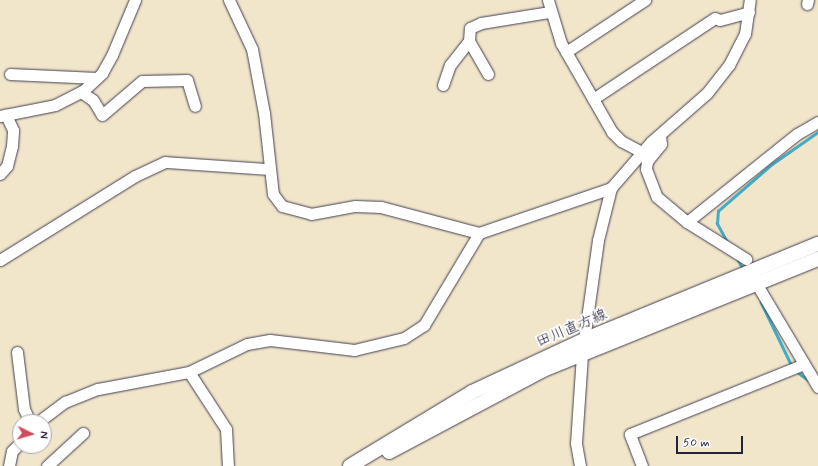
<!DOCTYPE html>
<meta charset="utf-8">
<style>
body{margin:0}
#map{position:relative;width:818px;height:466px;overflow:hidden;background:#f1e5ca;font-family:Mynerve,"Klee One",sans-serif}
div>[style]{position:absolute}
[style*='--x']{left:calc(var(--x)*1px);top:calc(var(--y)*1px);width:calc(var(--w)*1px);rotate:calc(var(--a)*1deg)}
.stream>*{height:2.5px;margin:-1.25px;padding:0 1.25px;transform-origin:1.25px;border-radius:1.25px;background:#44acc4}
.roads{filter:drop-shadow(0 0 1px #413f50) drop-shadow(0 0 1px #413f50)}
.minor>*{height:11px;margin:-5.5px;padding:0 5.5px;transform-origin:5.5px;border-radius:5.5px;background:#fff}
.major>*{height:14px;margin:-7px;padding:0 7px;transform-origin:7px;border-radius:7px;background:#fff}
span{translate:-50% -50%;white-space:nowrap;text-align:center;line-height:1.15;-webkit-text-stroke:4px #fff;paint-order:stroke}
.street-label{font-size:15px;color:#22223b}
.north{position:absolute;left:12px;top:414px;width:40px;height:40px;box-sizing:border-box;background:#fff;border:1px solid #a7a7b1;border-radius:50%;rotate:95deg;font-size:11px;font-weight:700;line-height:16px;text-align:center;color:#22223b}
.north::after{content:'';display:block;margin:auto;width:14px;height:18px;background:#d1495b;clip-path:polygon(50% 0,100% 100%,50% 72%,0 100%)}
.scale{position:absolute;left:676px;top:436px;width:67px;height:18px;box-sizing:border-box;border:2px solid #22223b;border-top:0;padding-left:5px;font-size:12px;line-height:14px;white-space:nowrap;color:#22223b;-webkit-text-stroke:3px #fff;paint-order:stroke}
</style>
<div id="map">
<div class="stream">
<i style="--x:727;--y:242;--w:21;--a:-119"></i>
<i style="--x:717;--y:224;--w:13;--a:-86"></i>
<i style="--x:718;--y:211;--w:72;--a:-41"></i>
<i style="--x:772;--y:164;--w:56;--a:-34.8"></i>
<i style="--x:737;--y:258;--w:13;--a:61"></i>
<i style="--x:761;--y:302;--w:71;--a:64.2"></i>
<i style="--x:796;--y:371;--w:17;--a:36"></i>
</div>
<div class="roads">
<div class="minor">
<i style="--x:229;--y:0;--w:54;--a:64.9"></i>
<i style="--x:252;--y:49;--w:65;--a:79.4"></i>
<i style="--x:264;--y:113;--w:81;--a:83.7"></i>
<i style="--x:273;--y:194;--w:15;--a:53"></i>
<i style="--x:282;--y:206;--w:30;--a:15"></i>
<i style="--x:311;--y:214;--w:45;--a:-10.3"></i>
<i style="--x:355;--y:206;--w:26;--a:2"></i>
<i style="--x:381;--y:207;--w:101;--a:14.9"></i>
<i style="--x:548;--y:0;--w:45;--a:73.2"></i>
<i style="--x:561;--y:43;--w:103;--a:60.2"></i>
<i style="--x:612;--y:132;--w:13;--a:45"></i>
<i style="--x:621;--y:141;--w:24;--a:28"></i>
<i style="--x:807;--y:4;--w:4;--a:-76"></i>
<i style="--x:566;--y:52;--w:95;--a:-33.4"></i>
<i style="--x:10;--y:74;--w:87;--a:2.6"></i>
<i style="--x:488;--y:74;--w:38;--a:-120"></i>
<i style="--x:469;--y:41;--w:13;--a:-86"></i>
<i style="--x:470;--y:28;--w:12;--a:-24"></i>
<i style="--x:481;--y:23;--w:70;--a:-9.1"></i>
<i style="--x:443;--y:85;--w:21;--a:-71"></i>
<i style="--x:450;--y:65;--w:31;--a:-52"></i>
<i style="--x:81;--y:92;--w:14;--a:34"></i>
<i style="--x:93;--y:100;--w:17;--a:59"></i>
<i style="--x:102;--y:115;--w:52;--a:-40.4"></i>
<i style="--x:142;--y:81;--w:45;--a:-1.3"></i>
<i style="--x:187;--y:80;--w:27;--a:73"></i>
<i style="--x:593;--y:99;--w:146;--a:-33.6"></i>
<i style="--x:715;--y:18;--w:5;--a:22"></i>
<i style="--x:720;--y:20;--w:30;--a:-15"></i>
<i style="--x:0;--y:116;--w:56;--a:-11.3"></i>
<i style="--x:55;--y:105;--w:33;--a:-27"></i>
<i style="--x:84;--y:90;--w:25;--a:-43"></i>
<i style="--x:102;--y:73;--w:21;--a:-61"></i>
<i style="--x:112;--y:55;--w:60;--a:-67.3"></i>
<i style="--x:660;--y:135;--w:9;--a:84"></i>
<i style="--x:661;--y:144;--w:22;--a:129"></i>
<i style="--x:647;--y:161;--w:8;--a:97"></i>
<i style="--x:646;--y:169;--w:30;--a:69"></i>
<i style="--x:657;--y:197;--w:39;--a:40"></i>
<i style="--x:687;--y:222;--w:70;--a:32.1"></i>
<i style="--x:0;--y:174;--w:11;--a:-49"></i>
<i style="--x:7;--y:166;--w:21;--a:-76"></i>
<i style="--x:12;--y:146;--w:16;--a:-86"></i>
<i style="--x:13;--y:130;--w:17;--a:-115"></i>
<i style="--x:687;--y:222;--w:141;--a:-38.7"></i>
<i style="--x:797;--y:134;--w:24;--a:-30"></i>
<i style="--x:0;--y:260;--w:159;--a:-31.9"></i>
<i style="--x:135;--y:176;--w:33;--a:-25"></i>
<i style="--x:165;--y:162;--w:103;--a:3.9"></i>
<i style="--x:753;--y:278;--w:127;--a:59.2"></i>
<i style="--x:17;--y:352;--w:57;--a:83"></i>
<i style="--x:24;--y:409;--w:14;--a:65"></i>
<i style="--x:189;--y:372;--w:68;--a:57"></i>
<i style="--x:226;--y:429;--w:37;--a:87"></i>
<i style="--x:38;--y:422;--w:34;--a:-37"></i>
<i style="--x:65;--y:402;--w:35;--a:-22"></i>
<i style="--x:98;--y:389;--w:93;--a:-10.6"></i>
<i style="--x:189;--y:372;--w:64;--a:-25.8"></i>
<i style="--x:247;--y:344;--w:23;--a:-10"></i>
<i style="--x:270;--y:340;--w:85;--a:6.8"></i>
<i style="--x:354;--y:350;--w:51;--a:-13.5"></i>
<i style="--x:404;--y:338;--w:24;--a:-33"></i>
<i style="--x:424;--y:325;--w:107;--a:-59.1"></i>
<i style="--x:479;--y:233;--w:139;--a:-18.8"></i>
<i style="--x:9;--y:466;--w:15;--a:-79"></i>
<i style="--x:12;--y:451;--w:11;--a:-45"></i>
<i style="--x:47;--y:466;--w:49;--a:-42.5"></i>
<i style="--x:580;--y:466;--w:23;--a:-100"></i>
<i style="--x:576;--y:443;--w:89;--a:-86.1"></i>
<i style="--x:582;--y:354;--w:115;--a:-82"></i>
<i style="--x:598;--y:240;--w:54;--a:-76"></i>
<i style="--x:611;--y:188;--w:61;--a:-49"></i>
<i style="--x:651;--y:142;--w:74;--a:-41.2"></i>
<i style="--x:707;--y:93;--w:36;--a:-52"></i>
<i style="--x:729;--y:65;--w:35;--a:-63"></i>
<i style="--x:745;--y:34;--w:34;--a:-82"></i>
<i style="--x:642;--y:466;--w:34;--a:-111"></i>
<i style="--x:630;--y:434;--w:185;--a:-21.9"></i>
</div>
<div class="major">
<i style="--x:389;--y:452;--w:174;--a:-28"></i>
<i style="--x:543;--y:370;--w:297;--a:-22"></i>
<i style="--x:350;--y:466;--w:143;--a:-31.2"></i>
<i style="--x:472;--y:392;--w:126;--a:-24.9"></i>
<i style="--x:586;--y:339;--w:251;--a:-22.3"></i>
</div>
</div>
<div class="street-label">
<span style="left:572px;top:329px;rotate:-23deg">田川直方線</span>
</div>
<div class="north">N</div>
<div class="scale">50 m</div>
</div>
